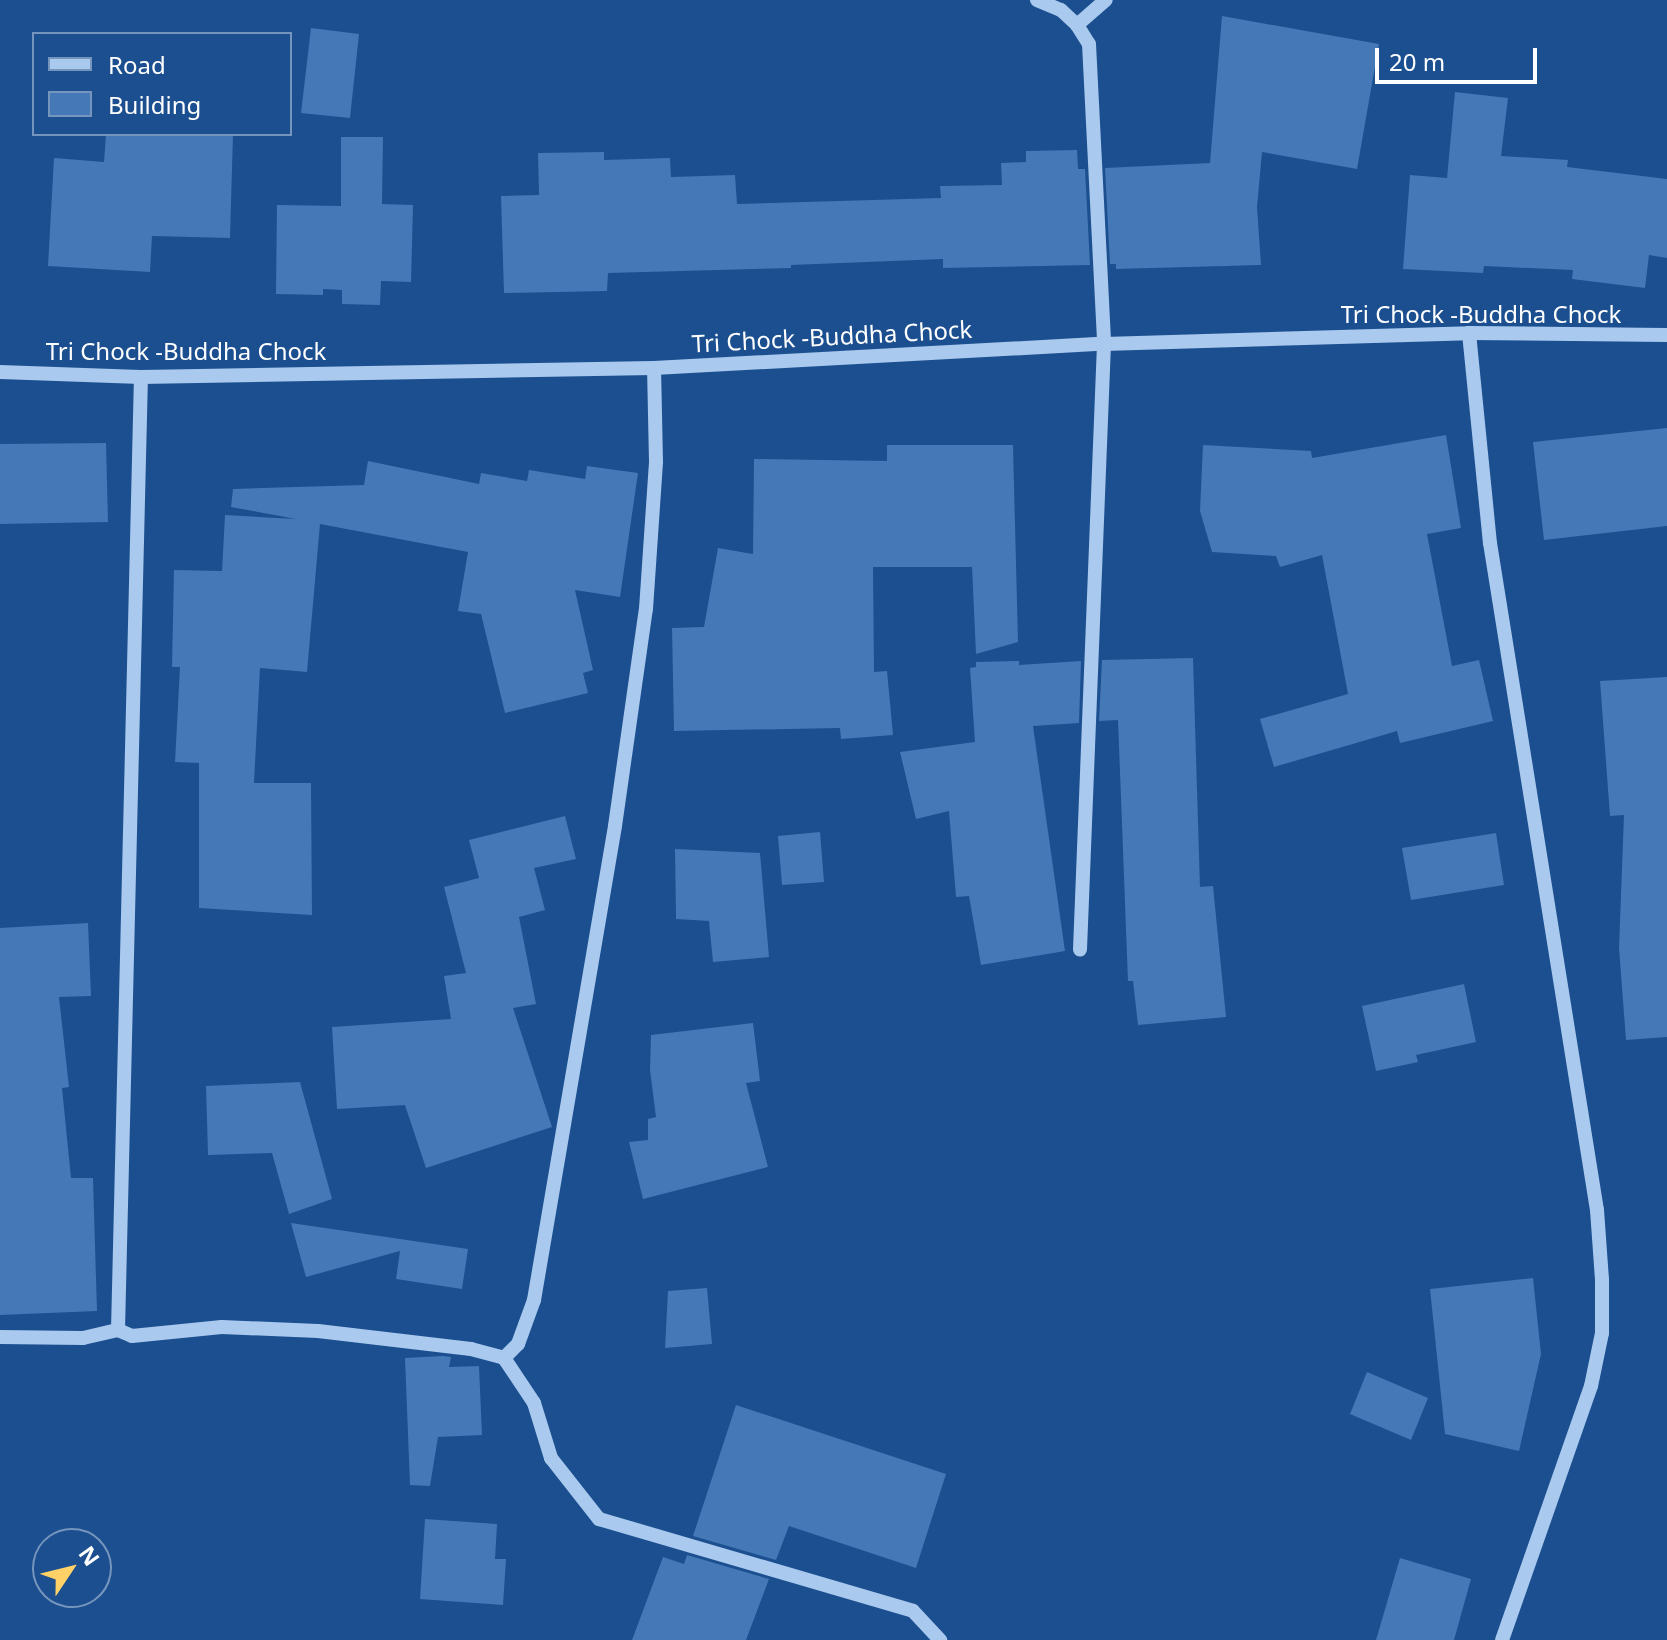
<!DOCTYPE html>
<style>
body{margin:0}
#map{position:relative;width:1667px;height:1640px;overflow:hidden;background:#1b4f8f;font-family:"Noto Sans",sans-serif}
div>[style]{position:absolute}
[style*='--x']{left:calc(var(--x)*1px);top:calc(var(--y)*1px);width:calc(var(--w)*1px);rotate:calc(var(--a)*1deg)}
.building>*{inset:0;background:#4478b7}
.minor>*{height:14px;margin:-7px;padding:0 7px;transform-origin:7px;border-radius:7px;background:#a9c9ee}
span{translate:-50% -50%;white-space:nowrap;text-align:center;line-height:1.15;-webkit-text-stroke:6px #1b4f8f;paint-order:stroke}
.street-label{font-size:24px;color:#fff}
.legend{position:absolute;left:32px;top:32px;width:260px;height:104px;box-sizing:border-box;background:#1b4f8f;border:2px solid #7695bc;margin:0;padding:10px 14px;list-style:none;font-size:24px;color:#fff}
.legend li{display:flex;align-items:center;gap:16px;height:40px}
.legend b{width:40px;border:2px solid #7695bc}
.north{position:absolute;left:32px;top:1528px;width:80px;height:80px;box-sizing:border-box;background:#1b4f8f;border:2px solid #7695bc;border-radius:50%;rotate:55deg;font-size:22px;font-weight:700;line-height:32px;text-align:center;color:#fff}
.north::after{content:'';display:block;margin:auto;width:28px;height:36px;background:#ffd166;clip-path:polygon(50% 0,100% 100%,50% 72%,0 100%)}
.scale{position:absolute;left:1375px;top:48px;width:162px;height:36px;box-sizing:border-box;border:4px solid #fff;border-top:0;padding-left:10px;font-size:24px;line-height:28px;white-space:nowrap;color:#fff;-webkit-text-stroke:6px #1b4f8f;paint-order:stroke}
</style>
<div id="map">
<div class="building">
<i style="clip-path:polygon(1222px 16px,1379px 44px,1357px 169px,1262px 152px,1257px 207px,1261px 265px,1116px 269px,1116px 264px,1110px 264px,1105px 168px,1210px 163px)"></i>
<i style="clip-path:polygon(311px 28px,359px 34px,350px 118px,301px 113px)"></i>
<i style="clip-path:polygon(1455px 92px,1508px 98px,1501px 156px,1568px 160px,1567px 167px,1667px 179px,1667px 258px,1649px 255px,1645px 288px,1572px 279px,1573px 270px,1484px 266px,1483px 273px,1403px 269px,1410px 175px,1447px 178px)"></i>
<i style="clip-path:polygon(106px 134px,233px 134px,230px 238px,152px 236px,150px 272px,48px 266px,54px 158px,104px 162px)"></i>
<i style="clip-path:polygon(341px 137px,383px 137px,382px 204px,413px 205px,411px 282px,381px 281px,380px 305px,342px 304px,342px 290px,323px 289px,323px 295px,276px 294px,277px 205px,341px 206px)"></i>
<i style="clip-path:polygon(1077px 150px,1078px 169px,1085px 169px,1090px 265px,943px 268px,943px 259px,791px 265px,791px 268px,608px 273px,607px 291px,504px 293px,501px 196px,539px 195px,538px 153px,604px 152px,604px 160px,670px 158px,671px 177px,735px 175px,737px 204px,941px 198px,940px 186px,1002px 185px,1001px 163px,1026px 162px,1026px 151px)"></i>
<i style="clip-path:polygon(1667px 428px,1667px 526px,1544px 540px,1533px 442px)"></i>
<i style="clip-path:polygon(1446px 435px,1461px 528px,1427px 534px,1452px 666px,1479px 660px,1493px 721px,1400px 743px,1397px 731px,1274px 767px,1260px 719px,1348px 694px,1322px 555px,1280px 567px,1276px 556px,1212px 552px,1200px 511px,1203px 445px,1311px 451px,1312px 458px)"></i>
<i style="clip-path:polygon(106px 443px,108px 522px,0 524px,0 444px)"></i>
<i style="clip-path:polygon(887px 445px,1013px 445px,1018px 642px,976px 654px,972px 567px,873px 567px,874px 672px,887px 671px,893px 735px,841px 739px,840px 728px,674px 731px,672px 628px,704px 627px,718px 548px,753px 554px,754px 459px,887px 461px)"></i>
<i style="clip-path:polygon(368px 461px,479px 484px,481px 473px,527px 481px,529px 470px,585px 479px,587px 466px,638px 473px,620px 597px,575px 590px,593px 670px,583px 673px,588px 693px,505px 713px,481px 614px,458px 611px,468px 552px,320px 524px,307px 672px,260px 668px,254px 783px,311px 783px,312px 915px,199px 908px,199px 763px,175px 762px,180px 667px,172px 667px,174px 570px,222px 571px,225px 515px,296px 519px,231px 507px,233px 489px,364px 485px)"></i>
<i style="clip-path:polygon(1193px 658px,1200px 887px,1213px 886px,1226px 1017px,1138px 1025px,1133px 981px,1128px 981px,1118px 720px,1099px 721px,1102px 660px)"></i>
<i style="clip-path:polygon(1019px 661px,1019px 665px,1081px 661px,1079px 723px,1033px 726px,1065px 951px,981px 965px,969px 896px,956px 897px,949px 811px,916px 819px,900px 752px,975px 742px,970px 668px,976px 667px,976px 662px)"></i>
<i style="clip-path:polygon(1667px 677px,1667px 1037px,1626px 1040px,1619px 948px,1624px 815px,1610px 816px,1600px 681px)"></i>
<i style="clip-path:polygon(565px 816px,576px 859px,534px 868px,545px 910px,519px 917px,536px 1004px,513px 1008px,552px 1127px,426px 1168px,405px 1105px,337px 1109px,332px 1027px,451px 1019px,444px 976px,466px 973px,444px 887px,479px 878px,469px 840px)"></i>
<i style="clip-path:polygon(820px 832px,824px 882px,782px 885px,778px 836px)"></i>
<i style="clip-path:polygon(1496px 833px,1504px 885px,1411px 900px,1402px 848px)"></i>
<i style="clip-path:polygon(675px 849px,760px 853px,769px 957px,713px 962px,709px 921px,676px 919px)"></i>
<i style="clip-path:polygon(88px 923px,91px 996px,59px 997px,69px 1087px,62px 1088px,71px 1178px,93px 1178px,97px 1311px,0 1315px,0 928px)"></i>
<i style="clip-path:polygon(1464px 984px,1476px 1042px,1416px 1055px,1418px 1062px,1376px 1071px,1362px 1006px)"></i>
<i style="clip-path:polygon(753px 1023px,760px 1081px,746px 1083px,768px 1167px,643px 1199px,629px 1142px,648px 1140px,648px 1119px,656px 1117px,650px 1070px,651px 1035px)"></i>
<i style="clip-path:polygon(300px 1082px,332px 1199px,289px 1214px,272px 1153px,208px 1155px,206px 1086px)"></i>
<i style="clip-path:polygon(291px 1223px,468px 1249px,462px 1289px,396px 1279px,400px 1251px,306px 1277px)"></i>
<i style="clip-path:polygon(1533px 1278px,1541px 1354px,1519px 1451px,1445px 1434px,1430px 1289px)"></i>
<i style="clip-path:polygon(707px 1288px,712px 1344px,665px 1348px,668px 1291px)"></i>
<i style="clip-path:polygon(443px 1356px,451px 1357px,449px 1367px,479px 1366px,482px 1435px,438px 1437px,430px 1486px,410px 1485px,405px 1358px)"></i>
<i style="clip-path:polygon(1367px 1372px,1428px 1398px,1411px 1440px,1350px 1414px)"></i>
<i style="clip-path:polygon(736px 1405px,946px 1474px,916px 1568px,789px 1526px,776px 1560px,693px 1536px)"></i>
<i style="clip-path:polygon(425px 1519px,497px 1524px,495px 1559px,506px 1559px,503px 1605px,420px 1599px)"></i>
<i style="clip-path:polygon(687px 1555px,769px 1579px,746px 1640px,632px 1640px,663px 1557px,684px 1564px)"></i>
<i style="clip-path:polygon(1400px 1558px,1471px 1579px,1454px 1640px,1376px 1640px)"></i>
</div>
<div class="minor">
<i style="--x:1037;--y:0;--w:26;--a:23"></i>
<i style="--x:1061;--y:10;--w:22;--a:43"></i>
<i style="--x:1077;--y:25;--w:22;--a:58"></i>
<i style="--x:1089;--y:44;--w:300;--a:87.1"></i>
<i style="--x:1104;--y:344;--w:606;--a:92.27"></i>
<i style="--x:1077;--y:25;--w:38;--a:-41"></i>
<i style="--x:1469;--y:333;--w:211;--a:84.3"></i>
<i style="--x:1490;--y:543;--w:676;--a:80.89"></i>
<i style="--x:1597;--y:1210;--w:69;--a:85.9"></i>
<i style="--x:1602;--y:1279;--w:54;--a:90"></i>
<i style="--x:1602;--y:1333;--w:54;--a:101.7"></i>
<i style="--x:1591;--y:1386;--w:269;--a:109.3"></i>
<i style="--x:0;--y:372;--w:141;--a:2"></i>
<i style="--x:141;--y:377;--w:513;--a:-1.01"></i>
<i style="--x:654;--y:368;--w:451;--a:-3.1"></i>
<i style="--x:1104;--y:344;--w:365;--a:-1.7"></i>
<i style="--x:1469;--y:333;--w:198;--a:0.6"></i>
<i style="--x:118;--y:1330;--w:15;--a:23"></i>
<i style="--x:132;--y:1336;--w:90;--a:-5.7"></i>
<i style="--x:222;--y:1327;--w:96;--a:2.4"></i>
<i style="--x:318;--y:1331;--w:154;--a:6.7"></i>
<i style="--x:471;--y:1349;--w:34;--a:15"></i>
<i style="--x:504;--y:1358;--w:20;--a:-45"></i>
<i style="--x:518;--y:1344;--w:47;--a:-70"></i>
<i style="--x:534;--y:1300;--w:481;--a:-80.3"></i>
<i style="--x:615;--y:826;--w:219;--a:-81.9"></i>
<i style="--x:646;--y:609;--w:147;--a:-86.1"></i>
<i style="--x:656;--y:462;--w:94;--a:-91.2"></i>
<i style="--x:0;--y:1337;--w:83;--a:0.7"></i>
<i style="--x:83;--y:1338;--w:36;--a:-13"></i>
<i style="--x:118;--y:1330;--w:953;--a:-88.62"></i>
<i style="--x:504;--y:1358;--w:54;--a:56.3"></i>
<i style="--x:534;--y:1403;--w:58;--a:72.8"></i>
<i style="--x:551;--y:1458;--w:78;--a:51.8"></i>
<i style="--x:599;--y:1519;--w:327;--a:16.3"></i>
<i style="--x:913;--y:1611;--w:40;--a:47"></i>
</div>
<div class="street-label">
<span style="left:1481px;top:314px">Tri Chock -Buddha Chock</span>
<span style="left:832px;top:336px;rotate:-3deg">Tri Chock -Buddha Chock</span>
<span style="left:186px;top:351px">Tri Chock -Buddha Chock</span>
</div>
<ul class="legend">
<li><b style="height:10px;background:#a9c9ee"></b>Road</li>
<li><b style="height:22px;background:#4478b7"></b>Building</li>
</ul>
<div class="north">N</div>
<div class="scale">20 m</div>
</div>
